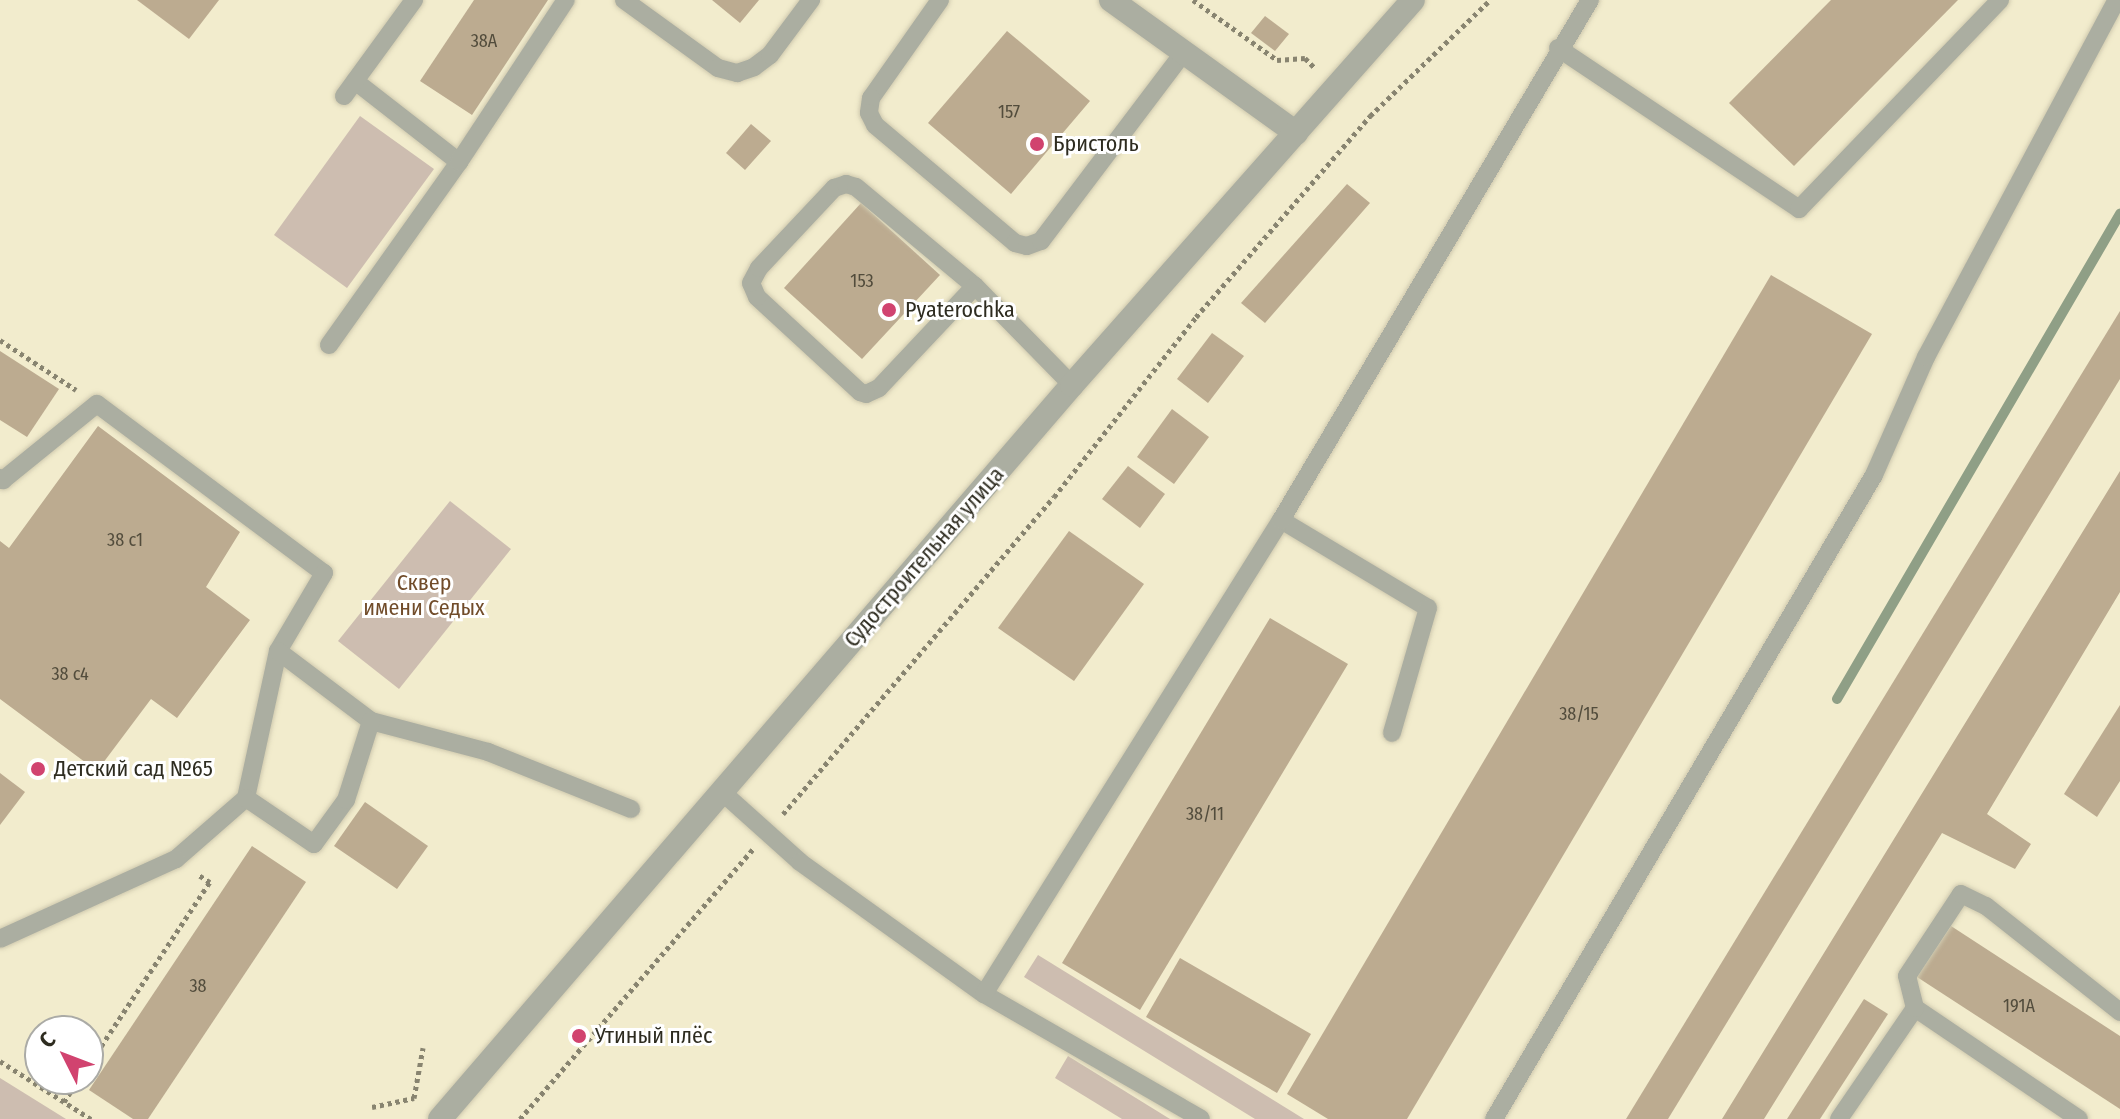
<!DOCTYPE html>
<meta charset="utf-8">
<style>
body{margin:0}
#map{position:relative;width:2120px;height:1119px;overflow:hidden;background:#f2eccd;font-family:"Fira Sans Condensed",sans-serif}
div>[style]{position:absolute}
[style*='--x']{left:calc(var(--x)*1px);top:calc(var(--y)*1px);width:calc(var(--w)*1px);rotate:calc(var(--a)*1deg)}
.green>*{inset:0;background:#cdbdb0}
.stream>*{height:10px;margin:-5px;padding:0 5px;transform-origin:5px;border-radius:5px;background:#8f9f86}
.building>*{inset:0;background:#bcab90}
.path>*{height:5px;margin-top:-2.5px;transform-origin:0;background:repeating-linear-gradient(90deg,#888470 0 4px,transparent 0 8px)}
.roads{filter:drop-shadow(0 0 2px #cfc9ae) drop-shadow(0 0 2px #cfc9ae)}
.lane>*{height:18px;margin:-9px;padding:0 9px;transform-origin:9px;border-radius:9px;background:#abaea1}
.street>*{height:24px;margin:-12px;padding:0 12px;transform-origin:12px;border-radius:12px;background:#abaea1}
.dots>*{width:22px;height:22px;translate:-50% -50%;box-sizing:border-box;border:4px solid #fff;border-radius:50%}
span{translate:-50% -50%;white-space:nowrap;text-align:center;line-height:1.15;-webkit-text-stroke:6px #fff;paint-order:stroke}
.number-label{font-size:18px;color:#524c3c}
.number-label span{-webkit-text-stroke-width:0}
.poi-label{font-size:22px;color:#2e2c20}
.left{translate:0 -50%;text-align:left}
.street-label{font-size:22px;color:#2e2c20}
.park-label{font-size:22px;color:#714c2a}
.north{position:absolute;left:24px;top:1015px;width:80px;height:80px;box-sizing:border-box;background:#fff;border:2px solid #ababa6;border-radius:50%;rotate:312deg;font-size:22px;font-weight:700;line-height:32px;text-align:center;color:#2e2c20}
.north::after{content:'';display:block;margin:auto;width:28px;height:36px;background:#d1436f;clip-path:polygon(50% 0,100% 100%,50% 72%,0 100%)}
</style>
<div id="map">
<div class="green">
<i style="clip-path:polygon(360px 116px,434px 169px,347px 288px,274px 235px)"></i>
<i style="clip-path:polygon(450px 501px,511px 549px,399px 689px,338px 641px)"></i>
<i style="clip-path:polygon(1038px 955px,1304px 1119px,1255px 1119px,1024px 977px)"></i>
<i style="clip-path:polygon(1068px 1056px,1170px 1119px,1122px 1119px,1055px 1078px)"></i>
<i style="clip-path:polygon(0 1078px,66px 1119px,0 1119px)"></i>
</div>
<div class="stream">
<i style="--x:1837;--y:699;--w:562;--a:-59.74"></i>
</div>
<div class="building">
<i style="clip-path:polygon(137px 0,219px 0,189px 39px)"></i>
<i style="clip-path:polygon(474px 0,548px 0,472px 115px,420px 81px)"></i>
<i style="clip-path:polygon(712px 0,759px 0,740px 23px)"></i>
<i style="clip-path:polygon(1831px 0,1958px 0,1794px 166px,1729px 103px)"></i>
<i style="clip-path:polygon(1265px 16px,1289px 34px,1275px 51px,1251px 33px)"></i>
<i style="clip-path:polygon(1007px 31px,1090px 101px,1011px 194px,928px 123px)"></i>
<i style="clip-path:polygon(751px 124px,771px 141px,745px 170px,726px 153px)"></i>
<i style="clip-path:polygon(1347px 184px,1370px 203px,1265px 323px,1241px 303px)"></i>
<i style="clip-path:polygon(861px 203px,940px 275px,862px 359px,784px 288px)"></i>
<i style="clip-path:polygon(1771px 275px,1872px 334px,1407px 1119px,1328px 1119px,1287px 1094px)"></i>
<i style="clip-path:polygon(2120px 311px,2120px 379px,1668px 1119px,1626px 1119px)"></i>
<i style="clip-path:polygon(1212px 333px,1244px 356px,1208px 403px,1177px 379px)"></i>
<i style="clip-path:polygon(0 351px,59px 389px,27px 437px,0 420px)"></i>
<i style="clip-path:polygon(1172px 409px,1209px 437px,1174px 484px,1137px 457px)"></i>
<i style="clip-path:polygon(98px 426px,240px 532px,206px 587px,250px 620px,177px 718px,151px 699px,97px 771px,0 699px,0 541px,9px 548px)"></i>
<i style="clip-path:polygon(1128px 466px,1165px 494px,1140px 528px,1102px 499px)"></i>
<i style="clip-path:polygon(2120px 471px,2120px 592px,1987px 814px,2031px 844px,2015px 869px,1942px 833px,1764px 1119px,1722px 1119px)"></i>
<i style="clip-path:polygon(1069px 531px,1144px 584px,1074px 681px,998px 628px)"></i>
<i style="clip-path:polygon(1270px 618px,1348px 664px,1140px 1010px,1062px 963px)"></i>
<i style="clip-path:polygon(2120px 705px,2120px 781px,2097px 817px,2064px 794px)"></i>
<i style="clip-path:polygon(0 773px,25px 792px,0 825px)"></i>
<i style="clip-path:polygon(365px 802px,428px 846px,397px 889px,334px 846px)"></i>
<i style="clip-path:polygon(252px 846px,306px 882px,148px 1119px,133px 1119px,89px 1090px)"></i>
<i style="clip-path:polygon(1951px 926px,2120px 1036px,2120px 1109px,1917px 977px)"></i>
<i style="clip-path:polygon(1180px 958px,1311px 1034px,1277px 1093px,1146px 1017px)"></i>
<i style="clip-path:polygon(1864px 999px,1888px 1014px,1820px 1119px,1787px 1119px)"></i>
</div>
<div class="path">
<i style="--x:1193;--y:0;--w:103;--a:35.5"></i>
<i style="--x:1277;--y:60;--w:28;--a:-4"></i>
<i style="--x:1305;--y:58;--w:14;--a:45"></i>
<i style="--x:0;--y:340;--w:91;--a:33.3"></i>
<i style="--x:783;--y:814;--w:417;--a:-49.5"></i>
<i style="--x:1054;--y:497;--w:229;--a:-51.7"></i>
<i style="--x:1196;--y:317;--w:266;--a:-49.1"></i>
<i style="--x:1370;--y:116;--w:167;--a:-44"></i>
<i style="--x:0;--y:1061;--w:108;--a:32.5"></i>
<i style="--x:88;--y:1066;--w:221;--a:-56.5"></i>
<i style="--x:210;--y:882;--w:15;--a:-148"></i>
<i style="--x:64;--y:1102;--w:27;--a:-57"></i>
<i style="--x:372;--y:1107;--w:43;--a:-12.1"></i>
<i style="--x:414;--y:1098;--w:51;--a:-79.8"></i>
<i style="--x:520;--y:1119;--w:357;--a:-49.2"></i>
</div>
<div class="roads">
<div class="lane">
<i style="--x:624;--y:0;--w:116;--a:35.9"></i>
<i style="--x:718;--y:68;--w:20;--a:15"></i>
<i style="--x:737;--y:73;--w:18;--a:-19"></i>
<i style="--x:754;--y:67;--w:20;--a:-37"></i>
<i style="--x:770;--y:55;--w:69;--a:-53.3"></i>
<i style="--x:940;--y:0;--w:120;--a:125.1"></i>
<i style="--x:871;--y:98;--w:15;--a:98"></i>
<i style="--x:869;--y:113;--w:13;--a:63"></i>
<i style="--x:875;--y:125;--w:183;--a:40.1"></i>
<i style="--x:1015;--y:243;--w:12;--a:14"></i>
<i style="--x:1027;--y:246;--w:15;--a:-20"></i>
<i style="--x:1041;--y:241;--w:237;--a:-52.9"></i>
<i style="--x:1558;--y:48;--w:290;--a:33.7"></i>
<i style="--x:1799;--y:209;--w:290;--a:-46.1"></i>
<i style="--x:355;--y:81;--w:132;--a:37.9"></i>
<i style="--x:344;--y:96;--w:119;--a:-53.9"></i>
<i style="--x:975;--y:286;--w:140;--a:133.3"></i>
<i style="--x:879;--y:388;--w:14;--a:155"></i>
<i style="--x:866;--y:394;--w:6;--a:-162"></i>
<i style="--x:860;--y:392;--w:140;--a:-137.3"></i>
<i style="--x:757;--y:297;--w:15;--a:-113"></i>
<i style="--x:751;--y:283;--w:17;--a:-62"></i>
<i style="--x:759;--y:268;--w:110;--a:-46.8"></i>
<i style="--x:834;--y:188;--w:13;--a:-18"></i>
<i style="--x:846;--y:184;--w:10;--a:17"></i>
<i style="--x:856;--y:187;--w:155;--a:39.8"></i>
<i style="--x:975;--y:286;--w:139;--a:45.6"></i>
<i style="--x:329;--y:345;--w:224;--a:-54.6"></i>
<i style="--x:459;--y:162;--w:194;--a:-56.6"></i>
<i style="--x:0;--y:478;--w:4;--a:34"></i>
<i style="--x:3;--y:480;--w:121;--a:-39"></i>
<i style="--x:97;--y:404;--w:283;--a:36.7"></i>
<i style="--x:324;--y:573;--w:91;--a:120.5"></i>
<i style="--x:278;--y:651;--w:150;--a:102.3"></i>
<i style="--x:246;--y:798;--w:93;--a:138.9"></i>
<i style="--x:176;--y:859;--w:193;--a:155.6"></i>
<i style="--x:1281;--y:520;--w:171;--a:30.9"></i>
<i style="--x:1428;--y:608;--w:130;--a:106.1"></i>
<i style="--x:278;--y:651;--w:116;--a:37"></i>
<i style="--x:371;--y:721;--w:121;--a:14.8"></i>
<i style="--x:488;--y:752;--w:154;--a:21.7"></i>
<i style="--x:721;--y:791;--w:106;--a:41.9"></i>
<i style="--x:800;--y:862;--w:226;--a:35.7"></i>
<i style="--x:984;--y:994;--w:250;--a:29.9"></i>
<i style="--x:246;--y:798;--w:82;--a:34.1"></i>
<i style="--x:314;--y:844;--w:54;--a:-54"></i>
<i style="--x:346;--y:800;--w:83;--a:-72.4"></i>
<i style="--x:984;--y:994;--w:559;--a:-57.93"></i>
<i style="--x:1281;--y:520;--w:605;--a:-59.28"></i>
<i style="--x:1915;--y:1008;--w:198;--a:34.1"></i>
<i style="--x:1494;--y:1119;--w:748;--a:-59.46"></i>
<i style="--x:1874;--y:475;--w:129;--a:-66.2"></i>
<i style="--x:1926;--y:357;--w:405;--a:-61.9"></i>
<i style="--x:1839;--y:1119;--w:135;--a:-55.6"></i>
<i style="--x:1915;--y:1008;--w:33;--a:-104"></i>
<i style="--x:1907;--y:976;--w:98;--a:-56.6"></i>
<i style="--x:1961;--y:894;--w:28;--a:26"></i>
<i style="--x:1986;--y:906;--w:171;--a:38.3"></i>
</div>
<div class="street">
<i style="--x:1111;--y:0;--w:228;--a:35.7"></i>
<i style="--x:440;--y:1119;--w:969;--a:-49.27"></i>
<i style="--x:1072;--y:385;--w:514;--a:-48.47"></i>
</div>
</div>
<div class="dots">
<i style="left:1037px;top:144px;background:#d1436f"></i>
<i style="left:889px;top:310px;background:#d1436f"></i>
<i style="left:38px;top:769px;background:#d1436f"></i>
<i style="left:579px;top:1036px;background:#d1436f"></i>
</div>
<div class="number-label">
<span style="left:484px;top:41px">38А</span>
<span style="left:1009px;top:112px">157</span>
<span style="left:862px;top:281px">153</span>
<span style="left:125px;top:540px">38 с1</span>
<span style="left:70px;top:674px">38 с4</span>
<span style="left:1579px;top:714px">38/15</span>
<span style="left:1205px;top:814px">38/11</span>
<span style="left:198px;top:986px">38</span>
<span style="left:2019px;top:1006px">191А</span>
</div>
<div class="poi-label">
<span class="left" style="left:1053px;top:144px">Бристоль</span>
<span class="left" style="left:905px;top:310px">Pyaterochka</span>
<span class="left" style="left:54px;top:769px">Детский сад №65</span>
<span class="left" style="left:595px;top:1036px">Утиный плёс</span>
</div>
<div class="street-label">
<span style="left:924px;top:557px;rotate:-49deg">Судостроительная улица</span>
</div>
<div class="park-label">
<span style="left:424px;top:595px">Сквер<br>имени Седых</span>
</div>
<div class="north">С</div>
</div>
